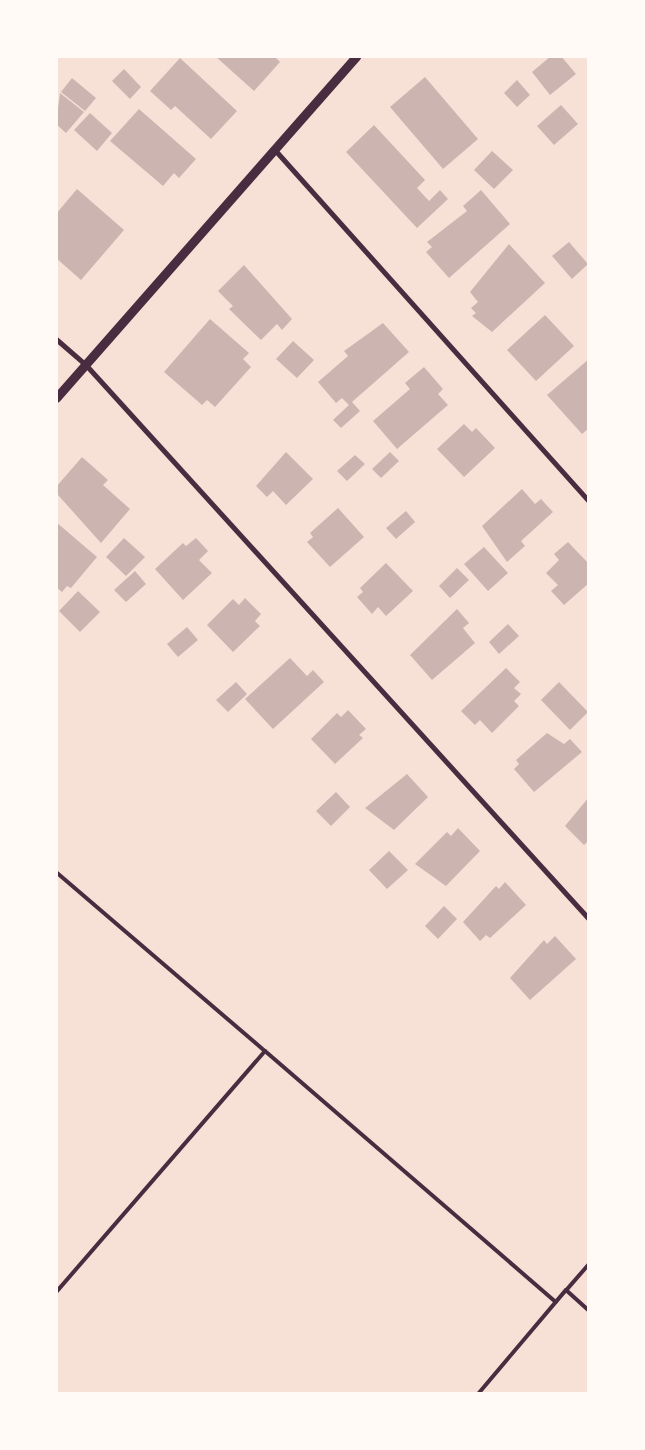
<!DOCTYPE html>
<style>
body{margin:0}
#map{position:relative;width:645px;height:1450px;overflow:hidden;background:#f7e1d7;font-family:Figtree,sans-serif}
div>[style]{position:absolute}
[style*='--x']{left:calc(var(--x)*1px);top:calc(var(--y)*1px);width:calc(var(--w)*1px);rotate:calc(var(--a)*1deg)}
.building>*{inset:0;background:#ccb4b1}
.service>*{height:4px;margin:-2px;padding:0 2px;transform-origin:2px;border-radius:2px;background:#4a2c40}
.minor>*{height:5px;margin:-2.5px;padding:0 2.5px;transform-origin:2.5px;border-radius:2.5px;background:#4a2c40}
.tertiary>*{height:9px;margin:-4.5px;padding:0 4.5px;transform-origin:4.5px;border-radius:4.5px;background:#4a2c40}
span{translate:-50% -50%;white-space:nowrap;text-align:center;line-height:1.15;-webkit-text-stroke:4px #fffaf5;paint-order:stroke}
.frame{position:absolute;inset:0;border:58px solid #fffaf5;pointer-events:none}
</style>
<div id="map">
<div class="building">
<i style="clip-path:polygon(215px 56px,274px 56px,280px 62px,254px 91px)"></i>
<i style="clip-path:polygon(551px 56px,561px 56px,576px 74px,550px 95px,532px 72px)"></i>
<i style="clip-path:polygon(180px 58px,237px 111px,211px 139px,175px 106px,171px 110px,150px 91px)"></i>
<i style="clip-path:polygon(124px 69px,141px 87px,130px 99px,112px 81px)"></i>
<i style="clip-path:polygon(425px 77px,478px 139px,443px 169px,390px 107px)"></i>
<i style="clip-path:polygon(72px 78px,96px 98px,85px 111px,61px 92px)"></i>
<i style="clip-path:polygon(517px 80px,530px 95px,517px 107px,504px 93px)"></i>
<i style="clip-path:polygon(60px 93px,84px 112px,66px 133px,56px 124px)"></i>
<i style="clip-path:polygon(561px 105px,578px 124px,554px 145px,537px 126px)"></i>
<i style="clip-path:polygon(139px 109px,196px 159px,179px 178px,174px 173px,163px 186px,110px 141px)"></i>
<i style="clip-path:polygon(90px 113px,112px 133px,97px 151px,74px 130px)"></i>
<i style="clip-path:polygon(374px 125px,425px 180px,417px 188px,429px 201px,440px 190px,448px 199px,417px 228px,346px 152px)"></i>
<i style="clip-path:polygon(492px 151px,513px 170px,494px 189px,474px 170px)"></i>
<i style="clip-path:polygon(77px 189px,124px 230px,81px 280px,56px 258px,56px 214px)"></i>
<i style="clip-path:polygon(481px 190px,510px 224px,449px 278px,426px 252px,432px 247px,427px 242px,467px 211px,463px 206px)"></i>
<i style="clip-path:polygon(569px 242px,588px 264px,572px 279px,552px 256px)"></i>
<i style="clip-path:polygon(509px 244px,545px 283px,492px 332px,472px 316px,476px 313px,471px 308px,478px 302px,470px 292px)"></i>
<i style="clip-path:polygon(244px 265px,292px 319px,282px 330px,277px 324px,261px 340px,229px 309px,233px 306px,218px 291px)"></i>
<i style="clip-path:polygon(545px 315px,574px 346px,536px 381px,507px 350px)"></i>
<i style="clip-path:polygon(210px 319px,249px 353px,243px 359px,251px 367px,215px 407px,207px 400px,202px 405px,164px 372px)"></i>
<i style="clip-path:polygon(383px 323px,409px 352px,352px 402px,360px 411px,341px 428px,333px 420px,349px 405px,342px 398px,336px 403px,318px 382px,348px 356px,344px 351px)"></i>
<i style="clip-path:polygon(293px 341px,314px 360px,297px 378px,276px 359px)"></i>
<i style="clip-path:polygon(589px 359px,589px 428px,582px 434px,547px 395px)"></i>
<i style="clip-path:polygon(424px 367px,443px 389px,438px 394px,448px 405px,397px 449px,373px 421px,410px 389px,405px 383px)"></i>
<i style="clip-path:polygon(464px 424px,472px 432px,476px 428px,495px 448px,464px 477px,437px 449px)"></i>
<i style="clip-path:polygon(286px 452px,313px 479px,286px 505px,273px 491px,267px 497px,256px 486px)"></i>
<i style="clip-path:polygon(390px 452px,399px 461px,381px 478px,372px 469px)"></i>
<i style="clip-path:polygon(355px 455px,365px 464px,347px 481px,337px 471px)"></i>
<i style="clip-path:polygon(82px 457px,108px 480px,103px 485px,130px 509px,101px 543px,58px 495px,56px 487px)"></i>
<i style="clip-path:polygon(522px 489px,535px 504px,541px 499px,553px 512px,521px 541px,525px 546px,507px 562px,482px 526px)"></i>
<i style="clip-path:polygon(338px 508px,364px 537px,330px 567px,307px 542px,313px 537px,310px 533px)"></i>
<i style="clip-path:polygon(406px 511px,415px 522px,396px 539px,386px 528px)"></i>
<i style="clip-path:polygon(56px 522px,97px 557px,71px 588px,67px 586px,62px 592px,56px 587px)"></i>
<i style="clip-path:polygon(124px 538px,145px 557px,126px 576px,106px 557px)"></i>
<i style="clip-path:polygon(196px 538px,208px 551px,199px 560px,212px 573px,183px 600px,155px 569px,183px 543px,186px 546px)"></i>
<i style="clip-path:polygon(568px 542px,589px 564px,589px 583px,564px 605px,551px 591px,558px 585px,546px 573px,559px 560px,554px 554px)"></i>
<i style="clip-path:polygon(484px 547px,508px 573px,488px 591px,464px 564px)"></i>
<i style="clip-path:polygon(386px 563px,413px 591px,386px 616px,378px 607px,372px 614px,357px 597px,363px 592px,360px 588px)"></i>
<i style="clip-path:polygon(457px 568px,469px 580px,450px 598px,439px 586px)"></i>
<i style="clip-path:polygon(135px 571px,146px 584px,126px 602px,114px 590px)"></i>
<i style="clip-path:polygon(78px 591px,100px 612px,80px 632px,59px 611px)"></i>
<i style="clip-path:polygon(245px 598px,261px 614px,255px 621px,260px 626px,233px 652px,207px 625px,233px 599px,239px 605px)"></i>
<i style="clip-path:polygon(457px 609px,469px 623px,463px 628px,475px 643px,432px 680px,410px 655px)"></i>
<i style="clip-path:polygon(508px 624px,519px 636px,499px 654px,489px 642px)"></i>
<i style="clip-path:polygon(187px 627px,198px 640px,178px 657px,167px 644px)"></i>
<i style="clip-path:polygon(290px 658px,307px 676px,313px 670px,324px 682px,273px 729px,245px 699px)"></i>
<i style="clip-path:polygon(506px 668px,520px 682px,514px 688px,521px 694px,514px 701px,519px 706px,492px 733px,480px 720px,475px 725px,461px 711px)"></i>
<i style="clip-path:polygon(236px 682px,247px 694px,228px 712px,216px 700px)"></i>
<i style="clip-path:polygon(559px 682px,588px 712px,570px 730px,541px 700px)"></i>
<i style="clip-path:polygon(348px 710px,366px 729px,359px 735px,363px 738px,335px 764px,311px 739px,337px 713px,341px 717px)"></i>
<i style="clip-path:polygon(547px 733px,564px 744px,570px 739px,582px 752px,534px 792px,514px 769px,519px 764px,516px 760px)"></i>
<i style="clip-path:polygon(407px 774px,428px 797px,394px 830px,365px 808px)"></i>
<i style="clip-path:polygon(336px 792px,350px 807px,331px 826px,316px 811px)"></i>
<i style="clip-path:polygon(589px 797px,589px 840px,584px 845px,565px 826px)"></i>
<i style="clip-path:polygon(458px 828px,480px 851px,446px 886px,415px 864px,447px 832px,451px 836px)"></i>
<i style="clip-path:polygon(389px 851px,408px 870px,387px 889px,369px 870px)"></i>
<i style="clip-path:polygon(505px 882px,526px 905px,490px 938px,486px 935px,480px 941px,463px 922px,496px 886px,499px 889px)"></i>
<i style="clip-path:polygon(444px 906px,457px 919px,438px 939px,425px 926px)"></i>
<i style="clip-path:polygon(555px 936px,576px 959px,530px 1000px,510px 978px,544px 940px,547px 944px)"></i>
</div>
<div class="service">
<i style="--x:56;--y:872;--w:275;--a:40.6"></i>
<i style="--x:265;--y:1051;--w:319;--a:130.9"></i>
<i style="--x:265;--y:1051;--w:384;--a:40.8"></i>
<i style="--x:589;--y:1264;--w:35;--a:131"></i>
<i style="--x:566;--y:1290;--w:31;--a:42"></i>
<i style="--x:478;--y:1394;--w:136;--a:-49.8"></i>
</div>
<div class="minor">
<i style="--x:274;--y:149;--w:472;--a:48.2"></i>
<i style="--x:56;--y:339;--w:38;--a:41"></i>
<i style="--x:85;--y:364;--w:750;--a:47.76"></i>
</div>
<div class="tertiary">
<i style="--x:56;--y:398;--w:455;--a:-48.7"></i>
</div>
<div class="frame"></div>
</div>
